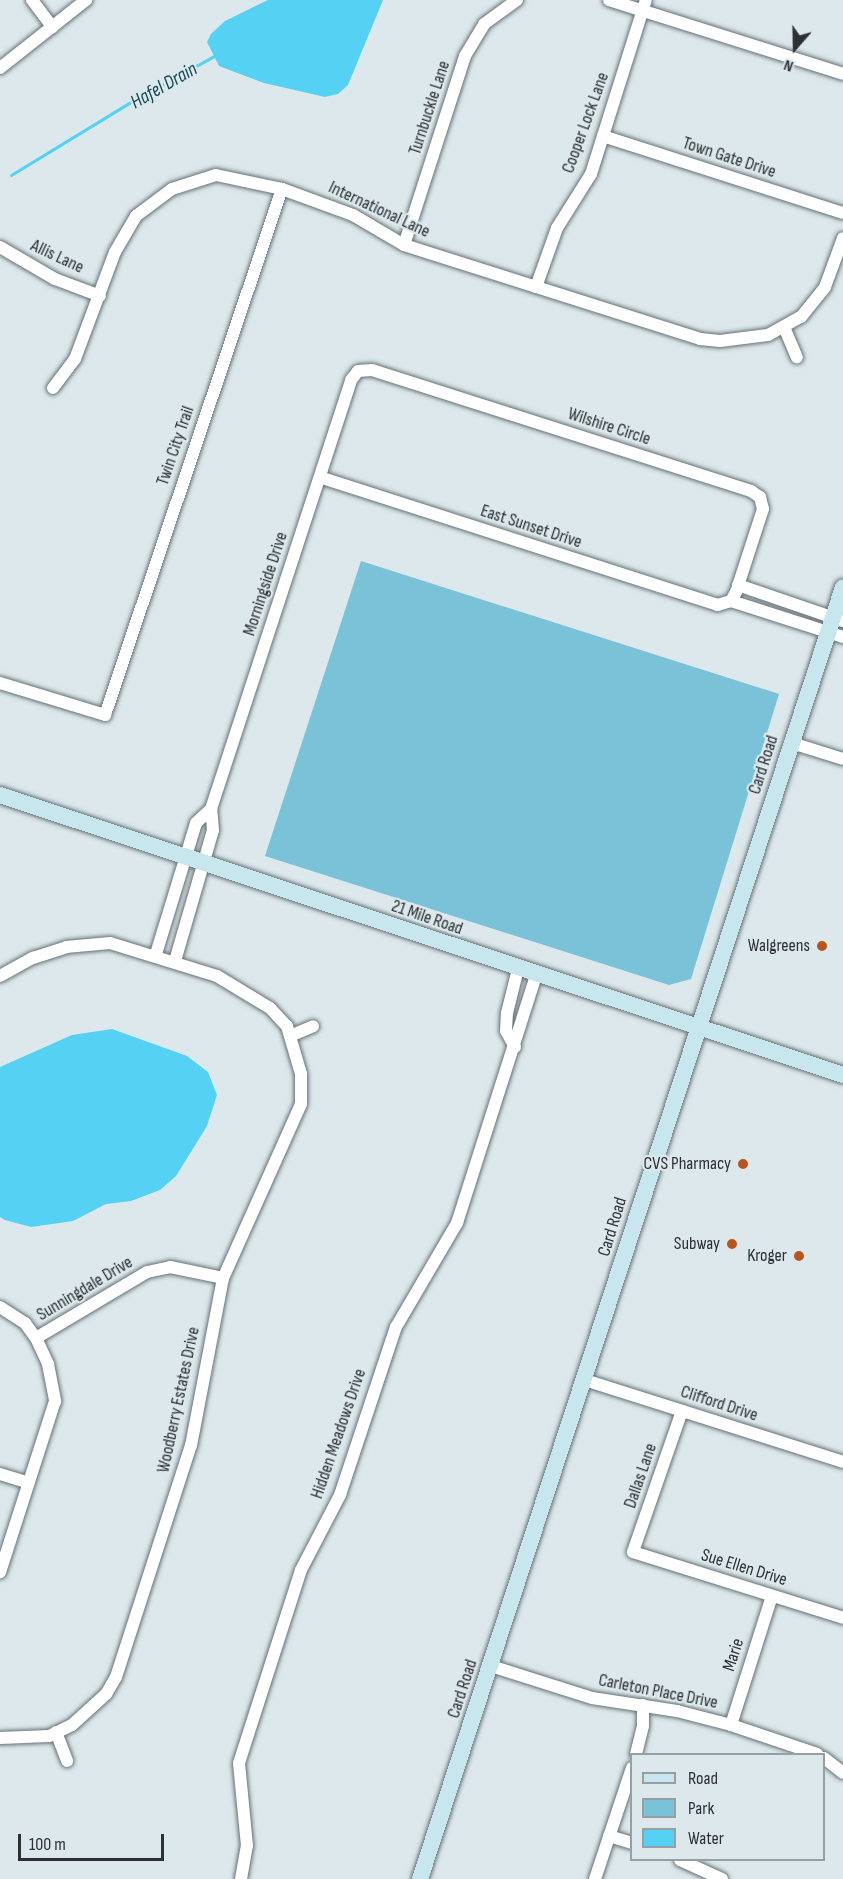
<!DOCTYPE html>
<style>
body{margin:0}
#map{position:relative;width:843px;height:1879px;overflow:hidden;background:#dce8ec;font-family:"Sofia Sans Condensed",sans-serif}
div>[style]{position:absolute}
[style*='--x']{left:calc(var(--x)*1px);top:calc(var(--y)*1px);width:calc(var(--w)*1px);rotate:calc(var(--a)*1deg)}
.green>*{inset:0;background:#7ac2d7}
.water>*{inset:0;background:#55d2f3}
.stream>*{height:3px;margin:-1.5px;padding:0 1.5px;transform-origin:1.5px;border-radius:1.5px;background:#55d2f3}
.roads{filter:drop-shadow(0 0 2px #667174) drop-shadow(0 0 2px #667174)}
.street>*{height:12px;margin:-6px;padding:0 6px;transform-origin:6px;border-radius:6px;background:#fff}
.secondary>*{height:16px;margin:-8px;padding:0 8px;transform-origin:8px;border-radius:8px;background:#c7e6ee}
.dots>*{width:16px;height:16px;translate:-50% -50%;box-sizing:border-box;border:3px solid #dce8ec;border-radius:50%}
span{translate:-50% -50%;white-space:nowrap;text-align:center;line-height:1.15;-webkit-text-stroke:4.5px #dce8ec;paint-order:stroke}
.street-label{font-size:18px;color:#2d3133}
.poi-label{font-size:18px;color:#2d3133}
.right{translate:-100% -50%;text-align:right}
.water-label{font-size:20px;color:#154a58;font-style:italic}
.legend{position:absolute;left:630px;top:1753px;width:195px;height:108px;box-sizing:border-box;background:#dce8ec;border:2px solid #969fa2;margin:0;padding:8px 10px;list-style:none;font-size:18px;color:#2d3133}
.legend li{display:flex;align-items:center;gap:12px;height:30px}
.legend b{width:30px;border:2px solid #969fa2}
.north{position:absolute;left:765px;top:18px;width:60px;height:60px;-webkit-text-stroke:4px #dce8ec;paint-order:stroke;rotate:200deg;font-size:16px;font-weight:700;line-height:24px;text-align:center;color:#2d3133}
.north::after{content:'';display:block;margin:auto;width:21px;height:27px;background:#2d3133;clip-path:polygon(50% 0,100% 100%,50% 72%,0 100%)}
.scale{position:absolute;left:18px;top:1834px;width:146px;height:27px;box-sizing:border-box;border:3px solid #2d3133;border-top:0;padding-left:8px;font-size:18px;line-height:21px;white-space:nowrap;color:#2d3133;-webkit-text-stroke:4px #dce8ec;paint-order:stroke}
</style>
<div id="map">
<div class="green">
<i style="clip-path:polygon(361px 561px,779px 694px,691px 979px,669px 985px,265px 856px)"></i>
</div>
<div class="water">
<i style="clip-path:polygon(268px 0,383px 0,348px 85px,338px 94px,325px 97px,264px 83px,219px 66px,207px 42px,211px 34px,225px 21px)"></i>
<i style="clip-path:polygon(112px 1029px,187px 1056px,208px 1072px,217px 1095px,207px 1126px,176px 1176px,160px 1190px,131px 1201px,106px 1204px,73px 1221px,31px 1227px,5px 1220px,0 1217px,0 1067px,72px 1035px)"></i>
</div>
<div class="stream">
<i style="--x:11;--y:175;--w:138;--a:-31.4"></i>
<i style="--x:129;--y:103;--w:99;--a:-28.9"></i>
</div>
<div class="roads">
<div class="street">
<i style="--x:32;--y:0;--w:34;--a:53"></i>
<i style="--x:609;--y:0;--w:245;--a:17.5"></i>
<i style="--x:0;--y:68;--w:110;--a:-38.3"></i>
<i style="--x:603;--y:136;--w:252;--a:17.8"></i>
<i style="--x:404;--y:245;--w:199;--a:-72.1"></i>
<i style="--x:465;--y:56;--w:37;--a:-59"></i>
<i style="--x:484;--y:24;--w:41;--a:-36"></i>
<i style="--x:0;--y:247;--w:64;--a:30.2"></i>
<i style="--x:55;--y:279;--w:48;--a:20.7"></i>
<i style="--x:536;--y:287;--w:63;--a:-70.4"></i>
<i style="--x:557;--y:228;--w:64;--a:-57.8"></i>
<i style="--x:591;--y:174;--w:182;--a:-72.5"></i>
<i style="--x:784;--y:327;--w:33;--a:67"></i>
<i style="--x:53;--y:388;--w:36;--a:-53"></i>
<i style="--x:75;--y:359;--w:114;--a:-69.5"></i>
<i style="--x:115;--y:252;--w:42;--a:-59.7"></i>
<i style="--x:136;--y:216;--w:45;--a:-36.9"></i>
<i style="--x:172;--y:189;--w:46;--a:-17.7"></i>
<i style="--x:216;--y:175;--w:67;--a:12"></i>
<i style="--x:282;--y:189;--w:76;--a:20.1"></i>
<i style="--x:353;--y:215;--w:59;--a:30.5"></i>
<i style="--x:404;--y:245;--w:311;--a:17.6"></i>
<i style="--x:700;--y:339;--w:20;--a:6"></i>
<i style="--x:720;--y:341;--w:48;--a:-7.1"></i>
<i style="--x:768;--y:335;--w:38;--a:-29"></i>
<i style="--x:801;--y:317;--w:38;--a:-51"></i>
<i style="--x:825;--y:287;--w:52;--a:-69.8"></i>
<i style="--x:738;--y:585;--w:111;--a:18.9"></i>
<i style="--x:731;--y:601;--w:118;--a:17.8"></i>
<i style="--x:0;--y:683;--w:110;--a:16.9"></i>
<i style="--x:105;--y:715;--w:555;--a:-71.4"></i>
<i style="--x:792;--y:743;--w:53;--a:17.4"></i>
<i style="--x:156;--y:954;--w:137;--a:-73"></i>
<i style="--x:196;--y:823;--w:21;--a:-43"></i>
<i style="--x:175;--y:961;--w:136;--a:-73.8"></i>
<i style="--x:213;--y:830;--w:21;--a:-95"></i>
<i style="--x:211;--y:809;--w:451;--a:-71.9"></i>
<i style="--x:351;--y:380;--w:11;--a:-52"></i>
<i style="--x:358;--y:371;--w:14;--a:-4"></i>
<i style="--x:372;--y:370;--w:398;--a:17.7"></i>
<i style="--x:751;--y:491;--w:11;--a:34"></i>
<i style="--x:760;--y:497;--w:12;--a:76"></i>
<i style="--x:763;--y:509;--w:87;--a:108"></i>
<i style="--x:736;--y:592;--w:10;--a:119"></i>
<i style="--x:731;--y:601;--w:14;--a:163"></i>
<i style="--x:718;--y:605;--w:418;--a:-162.2"></i>
<i style="--x:0;--y:976;--w:38;--a:-29"></i>
<i style="--x:33;--y:958;--w:35;--a:-18"></i>
<i style="--x:66;--y:947;--w:44;--a:-5.2"></i>
<i style="--x:110;--y:943;--w:112;--a:17.1"></i>
<i style="--x:217;--y:976;--w:62;--a:31.1"></i>
<i style="--x:270;--y:1008;--w:25;--a:47"></i>
<i style="--x:287;--y:1026;--w:50;--a:73.7"></i>
<i style="--x:301;--y:1074;--w:30;--a:90"></i>
<i style="--x:301;--y:1104;--w:191;--a:114.1"></i>
<i style="--x:223;--y:1278;--w:170;--a:100.8"></i>
<i style="--x:191;--y:1445;--w:244;--a:107.9"></i>
<i style="--x:116;--y:1677;--w:20;--a:120"></i>
<i style="--x:106;--y:1694;--w:46;--a:137.6"></i>
<i style="--x:72;--y:1725;--w:25;--a:154"></i>
<i style="--x:49;--y:1736;--w:49;--a:177.7"></i>
<i style="--x:290;--y:1036;--w:25;--a:-23"></i>
<i style="--x:515;--y:1047;--w:18;--a:-119"></i>
<i style="--x:506;--y:1031;--w:18;--a:-87"></i>
<i style="--x:507;--y:1013;--w:45;--a:-76"></i>
<i style="--x:0;--y:1307;--w:30;--a:33"></i>
<i style="--x:25;--y:1323;--w:19;--a:54"></i>
<i style="--x:36;--y:1338;--w:29;--a:65"></i>
<i style="--x:48;--y:1364;--w:38;--a:79"></i>
<i style="--x:55;--y:1401;--w:180;--a:107.8"></i>
<i style="--x:36;--y:1338;--w:129;--a:-30.7"></i>
<i style="--x:147;--y:1272;--w:24;--a:-12"></i>
<i style="--x:170;--y:1267;--w:54;--a:11.7"></i>
<i style="--x:585;--y:1380;--w:271;--a:17.6"></i>
<i style="--x:682;--y:1411;--w:149;--a:109.2"></i>
<i style="--x:633;--y:1552;--w:220;--a:17.4"></i>
<i style="--x:0;--y:1474;--w:30;--a:17"></i>
<i style="--x:491;--y:1666;--w:106;--a:17.6"></i>
<i style="--x:592;--y:1698;--w:86;--a:8.7"></i>
<i style="--x:677;--y:1711;--w:56;--a:14.5"></i>
<i style="--x:731;--y:1725;--w:91;--a:18.6"></i>
<i style="--x:731;--y:1725;--w:135;--a:-72.4"></i>
<i style="--x:56;--y:1732;--w:31;--a:69"></i>
<i style="--x:636;--y:1754;--w:29;--a:-76"></i>
<i style="--x:643;--y:1726;--w:21;--a:-90"></i>
<i style="--x:824;--y:1758;--w:24;--a:38"></i>
<i style="--x:609;--y:1836;--w:24;--a:17"></i>
<i style="--x:680;--y:1860;--w:46;--a:24.3"></i>
<i style="--x:241;--y:1879;--w:34;--a:-80"></i>
<i style="--x:247;--y:1846;--w:83;--a:-95.5"></i>
<i style="--x:239;--y:1763;--w:203;--a:-72.2"></i>
<i style="--x:301;--y:1570;--w:85;--a:-62.5"></i>
<i style="--x:340;--y:1495;--w:177;--a:-71.6"></i>
<i style="--x:396;--y:1327;--w:121;--a:-59.6"></i>
<i style="--x:457;--y:1223;--w:260;--a:-72.3"></i>
<i style="--x:595;--y:1879;--w:117;--a:-71.6"></i>
</div>
<div class="secondary">
<i style="--x:0;--y:795;--w:888;--a:18.37"></i>
<i style="--x:420;--y:1879;--w:1359;--a:-71.87"></i>
</div>
</div>
<div class="dots">
<i style="left:822px;top:946px;background:#b8551e"></i>
<i style="left:743px;top:1164px;background:#b8551e"></i>
<i style="left:732px;top:1244px;background:#b8551e"></i>
<i style="left:799px;top:1256px;background:#b8551e"></i>
</div>
<div class="street-label">
<span style="left:430px;top:108px;rotate:-72deg">Turnbuckle Lane</span>
<span style="left:586px;top:123px;rotate:-70deg">Cooper Lock Lane</span>
<span style="left:729px;top:158px;rotate:18deg">Town Gate Drive</span>
<span style="left:379px;top:210px;rotate:25deg">International Lane</span>
<span style="left:57px;top:257px;rotate:25deg">Allis Lane</span>
<span style="left:609px;top:427px;rotate:18deg">Wilshire Circle</span>
<span style="left:176px;top:446px;rotate:-71deg">Twin City Trail</span>
<span style="left:531px;top:527px;rotate:18deg">East Sunset Drive</span>
<span style="left:266px;top:584px;rotate:-72deg">Morningside Drive</span>
<span style="left:764px;top:765px;rotate:-72deg">Card Road</span>
<span style="left:427px;top:918px;rotate:19deg">21 Mile Road</span>
<span style="left:613px;top:1227px;rotate:-73deg">Card Road</span>
<span style="left:85px;top:1289px;rotate:-31deg">Sunningdale Drive</span>
<span style="left:179px;top:1400px;rotate:-78deg">Woodberry Estates Drive</span>
<span style="left:719px;top:1404px;rotate:18deg">Clifford Drive</span>
<span style="left:339px;top:1434px;rotate:-71deg">Hidden Meadows Drive</span>
<span style="left:641px;top:1476px;rotate:-71deg">Dallas Lane</span>
<span style="left:744px;top:1568px;rotate:17deg">Sue Ellen Drive</span>
<span style="left:734px;top:1655px;rotate:-72deg">Marie</span>
<span style="left:463px;top:1689px;rotate:-72deg">Card Road</span>
<span style="left:658px;top:1692px;rotate:11deg">Carleton Place Drive</span>
</div>
<div class="poi-label">
<span class="right" style="left:810px;top:946px">Walgreens</span>
<span class="right" style="left:731px;top:1164px">CVS Pharmacy</span>
<span class="right" style="left:720px;top:1244px">Subway</span>
<span class="right" style="left:787px;top:1256px">Kroger</span>
</div>
<div class="water-label">
<span style="left:164px;top:86px;rotate:-30deg">Hafel Drain</span>
</div>
<ul class="legend">
<li><b style="height:8px;background:#c7e6ee"></b>Road</li>
<li><b style="height:16px;background:#7ac2d7"></b>Park</li>
<li><b style="height:16px;background:#55d2f3"></b>Water</li>
</ul>
<div class="north">N</div>
<div class="scale">100 m</div>
</div>
